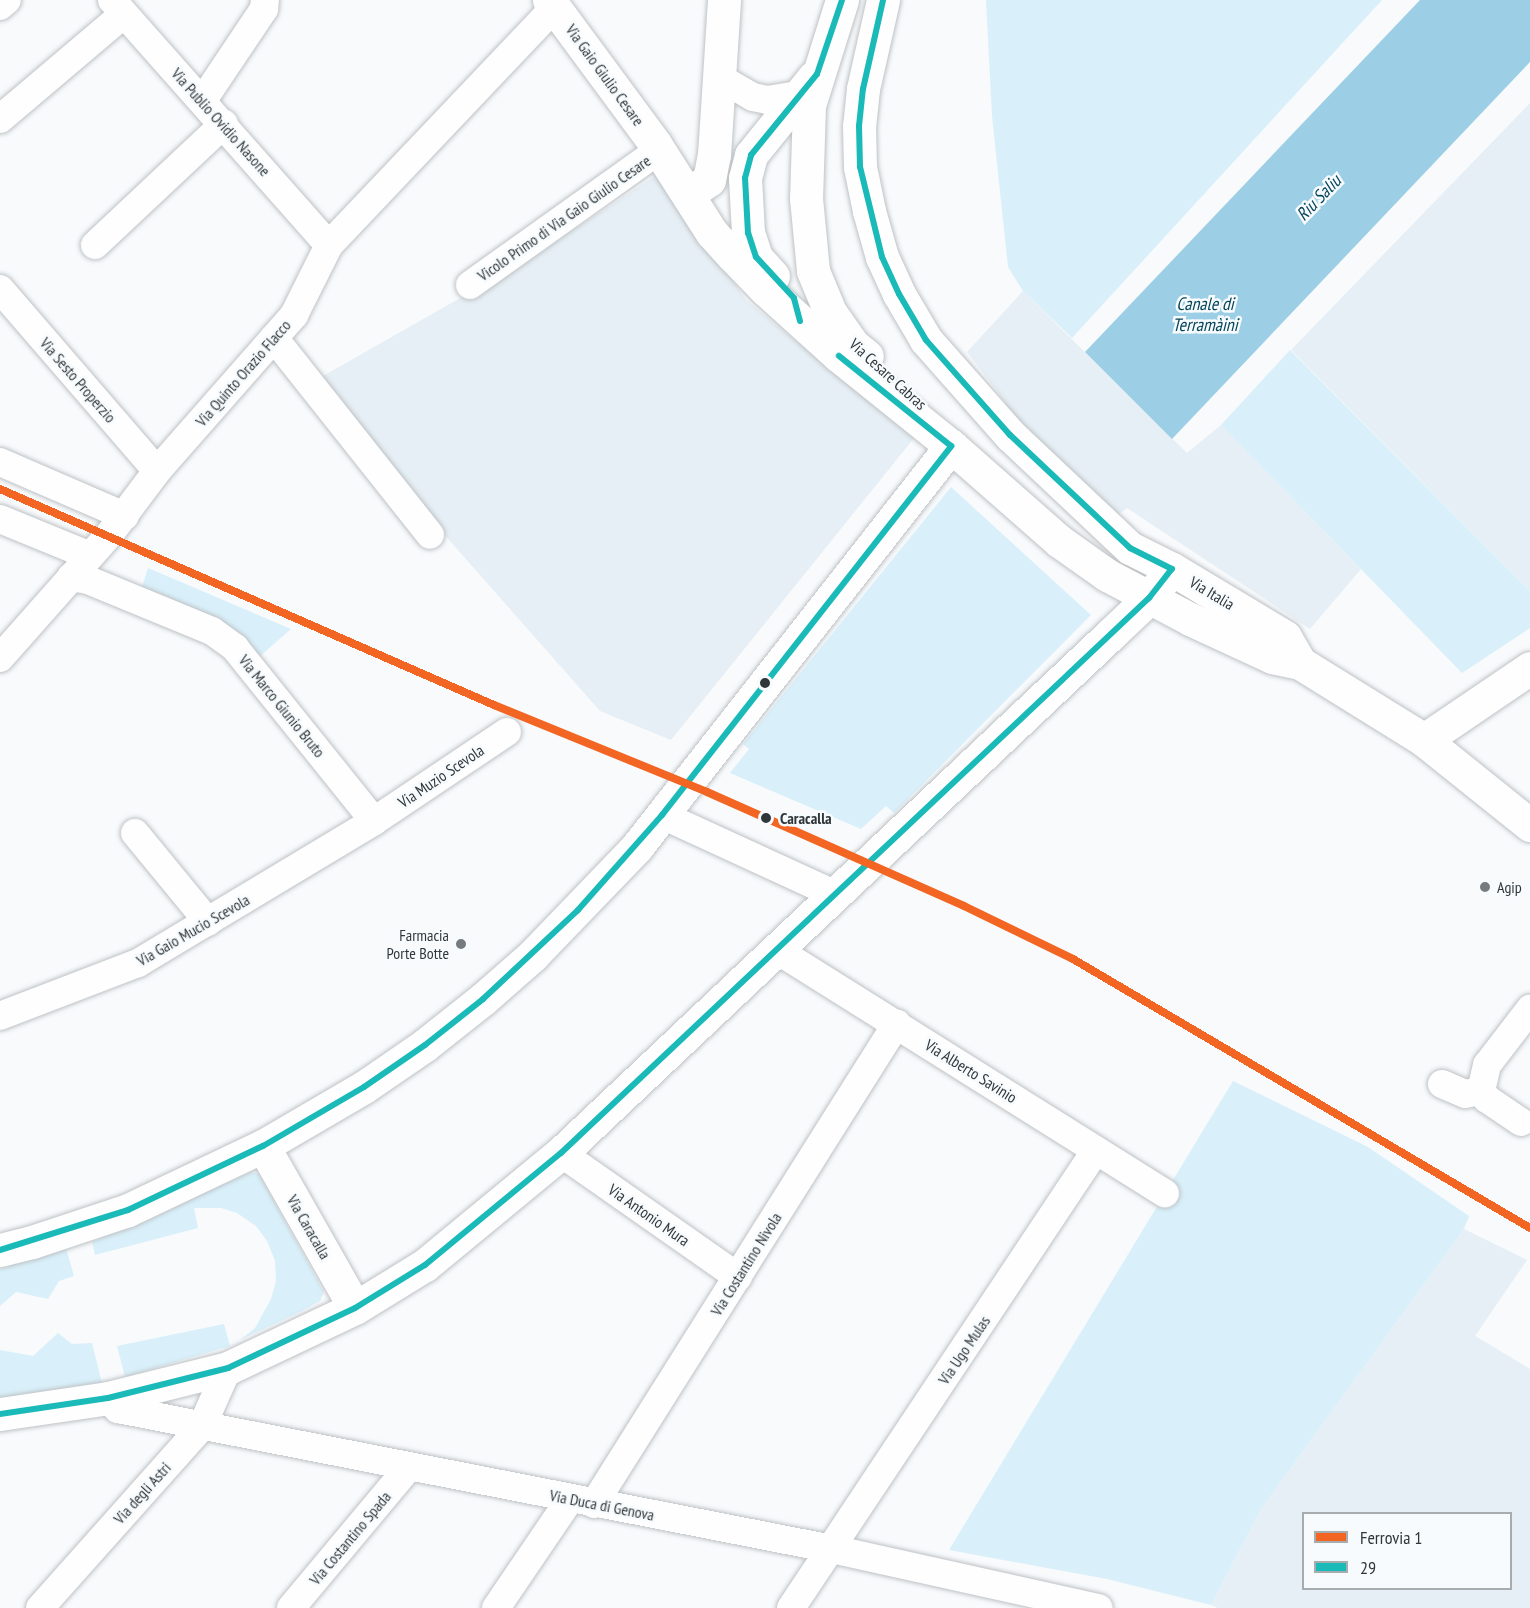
<!DOCTYPE html>
<meta charset="utf-8">
<style>
body{margin:0}
#map{position:relative;width:1530px;height:1608px;overflow:hidden;background:#f8fafc;font-family:"PT Sans Narrow",sans-serif}
div>[style]{position:absolute}
[style*='--x']{left:calc(var(--x)*1px);top:calc(var(--y)*1px);width:calc(var(--w)*1px);rotate:calc(var(--a)*1deg)}
.built>*{inset:0;background:#e6eff5}
.green>*{inset:0;background:#d9f0fa}
.water>*{inset:0;background:#9ccfe6}
.roads{filter:drop-shadow(0 0 2px #bec2c5) drop-shadow(0 0 2px #bec2c5)}
.minor>*{height:28px;margin:-14px;padding:0 14px;transform-origin:14px;border-radius:14px;background:#fefeff}
.tertiary>*{height:33px;margin:-16.5px;padding:0 16.5px;transform-origin:16.5px;border-radius:16.5px;background:#fefeff}
.bus-1>*{height:6px;margin:-3px;padding:0 3px;transform-origin:3px;border-radius:3px;background:#19bab8}
.rail-1>*{height:8px;margin:-4px;padding:0 4px;transform-origin:4px;border-radius:4px;background:#f26522}
.dots>*{width:16px;height:16px;translate:-50% -50%;box-sizing:border-box;border:3px solid #f7fbfd;border-radius:50%}
span{translate:-50% -50%;white-space:nowrap;text-align:center;line-height:1.15;-webkit-text-stroke:5px #f7fbfd;paint-order:stroke}
.street-label{font-size:16px;color:#30373b}
.stop-label{font-size:16px;color:#30373b;font-weight:700}
.left{translate:0 -50%;text-align:left}
.poi-label{font-size:16px;color:#30373b}
.right{translate:-100% -50%;text-align:right}
.water-label{font-size:18px;color:#07475c;font-style:italic}
.legend{position:absolute;left:1302px;top:1512px;width:210px;height:78px;box-sizing:border-box;background:#f7fbfd;border:2px solid #a7adaf;margin:0;padding:8px 10px;list-style:none;font-size:18px;color:#30373b}
.legend li{display:flex;align-items:center;gap:12px;height:30px}
.legend b{width:30px;border:2px solid #a7adaf}
</style>
<div id="map">
<div class="built">
<i style="clip-path:polygon(1530px 103px,1530px 591px,1291px 350px)"></i>
<i style="clip-path:polygon(658px 174px,746px 300px,914px 438px,671px 740px,600px 711px,450px 541px,316px 380px,536px 255px)"></i>
<i style="clip-path:polygon(1023px 291px,1187px 453px,1221px 425px,1361px 569px,1310px 629px,1127px 508px,1119px 514px,1002px 410px,1006px 403px,967px 352px)"></i>
<i style="clip-path:polygon(evenodd,1464px 1229px,1527px 1260px,1475px 1336px,1530px 1369px,1530px 1608px,1218px 1608px,1211px 1605px,1261px 1509px,1464px 1229px,1304px 1514px,1510px 1514px,1510px 1588px,1304px 1588px,1304px 1514px)"></i>
</div>
<div class="green">
<i style="clip-path:polygon(986px 0,1382px 0,1072px 338px,1023px 291px,1008px 267px,992px 116px)"></i>
<i style="clip-path:polygon(1290px 350px,1530px 591px,1530px 628px,1462px 673px,1221px 425px)"></i>
<i style="clip-path:polygon(951px 487px,1091px 615px,894px 813px,886px 806px,861px 829px,730px 773px,749px 749px,743px 744px)"></i>
<i style="clip-path:polygon(148px 568px,291px 629px,258px 658px,141px 590px)"></i>
<i style="clip-path:polygon(1233px 1081px,1368px 1147px,1469px 1216px,1464px 1229px,1261px 1509px,1211px 1605px,1107px 1579px,949px 1550px)"></i>
<i style="clip-path:polygon(251px 1172px,259px 1174px,324px 1292px,320px 1301px,302px 1311px,240px 1340px,255px 1328px,271px 1299px,276px 1281px,275px 1261px,267px 1241px,256px 1226px,237px 1213px,221px 1208px,194px 1208px,198px 1228px,95px 1255px,92px 1242px)"></i>
<i style="clip-path:polygon(66px 1248px,74px 1276px,59px 1281px,48px 1299px,16px 1292px,0 1306px,0 1269px)"></i>
<i style="clip-path:polygon(224px 1324px,230px 1346px,125px 1377px,117px 1346px)"></i>
<i style="clip-path:polygon(58px 1333px,72px 1344px,92px 1343px,102px 1383px,0 1402px,0 1350px,33px 1356px)"></i>
</div>
<div class="water">
<i style="clip-path:polygon(1420px 0,1530px 0,1530px 62px,1172px 439px,1085px 352px)"></i>
</div>
<div class="roads">
<div class="minor">
<i style="--x:112;--y:0;--w:327;--a:48.5"></i>
<i style="--x:0;--y:6;--w:9;--a:-41"></i>
<i style="--x:720;--y:78;--w:38;--a:30"></i>
<i style="--x:753;--y:97;--w:14;--a:12"></i>
<i style="--x:767;--y:100;--w:31;--a:-9"></i>
<i style="--x:203;--y:100;--w:110;--a:-56.2"></i>
<i style="--x:264;--y:9;--w:9;--a:-84"></i>
<i style="--x:0;--y:119;--w:162;--a:-40.3"></i>
<i style="--x:95;--y:245;--w:177;--a:-43.2"></i>
<i style="--x:470;--y:285;--w:232;--a:-35.5"></i>
<i style="--x:0;--y:289;--w:240;--a:49.2"></i>
<i style="--x:274;--y:338;--w:251;--a:51.6"></i>
<i style="--x:0;--y:462;--w:136;--a:23.4"></i>
<i style="--x:0;--y:519;--w:97;--a:22.3"></i>
<i style="--x:71;--y:577;--w:17;--a:10"></i>
<i style="--x:88;--y:580;--w:134;--a:22.4"></i>
<i style="--x:212;--y:631;--w:29;--a:36"></i>
<i style="--x:235;--y:648;--w:222;--a:51.2"></i>
<i style="--x:0;--y:658;--w:164;--a:-48.5"></i>
<i style="--x:109;--y:535;--w:80;--a:-53.1"></i>
<i style="--x:157;--y:471;--w:208;--a:-48.7"></i>
<i style="--x:294;--y:315;--w:78;--a:-63.4"></i>
<i style="--x:329;--y:245;--w:328;--a:-46.5"></i>
<i style="--x:662;--y:815;--w:189;--a:24.7"></i>
<i style="--x:135;--y:833;--w:115;--a:50.6"></i>
<i style="--x:777;--y:950;--w:458;--a:32.1"></i>
<i style="--x:0;--y:1016;--w:148;--a:-21"></i>
<i style="--x:138;--y:963;--w:275;--a:-31"></i>
<i style="--x:374;--y:821;--w:160;--a:-33.8"></i>
<i style="--x:1442;--y:1084;--w:25;--a:23"></i>
<i style="--x:1465;--y:1094;--w:16;--a:-11"></i>
<i style="--x:1521;--y:1122;--w:41;--a:-145.9"></i>
<i style="--x:1487;--y:1099;--w:10;--a:-127"></i>
<i style="--x:1481;--y:1091;--w:27;--a:-77"></i>
<i style="--x:1487;--y:1065;--w:71;--a:-52.5"></i>
<i style="--x:561;--y:1153;--w:216;--a:35"></i>
<i style="--x:108;--y:1398;--w:15;--a:48"></i>
<i style="--x:118;--y:1409;--w:728;--a:11.09"></i>
<i style="--x:832;--y:1549;--w:273;--a:12.5"></i>
<i style="--x:594;--y:1504;--w:568;--a:-57.79"></i>
<i style="--x:40;--y:1608;--w:244;--a:-48.3"></i>
<i style="--x:202;--y:1426;--w:64;--a:-65.9"></i>
<i style="--x:291;--y:1608;--w:184;--a:-50.1"></i>
<i style="--x:496;--y:1608;--w:132;--a:-55.8"></i>
<i style="--x:791;--y:1608;--w:550;--a:-56.34"></i>
</div>
<div class="tertiary">
<i style="--x:549;--y:0;--w:179;--a:53.6"></i>
<i style="--x:655;--y:144;--w:106;--a:57.4"></i>
<i style="--x:712;--y:233;--w:31;--a:48"></i>
<i style="--x:733;--y:256;--w:47;--a:45.9"></i>
<i style="--x:766;--y:290;--w:98;--a:42.1"></i>
<i style="--x:839;--y:356;--w:144;--a:38.8"></i>
<i style="--x:951;--y:446;--w:144;--a:41.3"></i>
<i style="--x:1059;--y:541;--w:59;--a:35.3"></i>
<i style="--x:1107;--y:575;--w:94;--a:27.9"></i>
<i style="--x:1190;--y:619;--w:90;--a:24.9"></i>
<i style="--x:1272;--y:657;--w:29;--a:12"></i>
<i style="--x:1300;--y:663;--w:146;--a:31.8"></i>
<i style="--x:1424;--y:740;--w:136;--a:38.7"></i>
<i style="--x:842;--y:0;--w:110;--a:107.4"></i>
<i style="--x:809;--y:105;--w:93;--a:91.8"></i>
<i style="--x:806;--y:198;--w:73;--a:84.5"></i>
<i style="--x:813;--y:271;--w:44;--a:67.5"></i>
<i style="--x:830;--y:312;--w:39;--a:55"></i>
<i style="--x:852;--y:344;--w:19;--a:39"></i>
<i style="--x:883;--y:0;--w:91;--a:102.7"></i>
<i style="--x:863;--y:89;--w:37;--a:96"></i>
<i style="--x:859;--y:126;--w:41;--a:88.6"></i>
<i style="--x:860;--y:167;--w:45;--a:78.4"></i>
<i style="--x:869;--y:211;--w:48;--a:74.2"></i>
<i style="--x:882;--y:257;--w:41;--a:65.3"></i>
<i style="--x:899;--y:294;--w:53;--a:59.6"></i>
<i style="--x:926;--y:340;--w:127;--a:48.5"></i>
<i style="--x:1010;--y:435;--w:165;--a:43.3"></i>
<i style="--x:1130;--y:548;--w:47;--a:26.6"></i>
<i style="--x:1172;--y:569;--w:132;--a:31"></i>
<i style="--x:1285;--y:637;--w:30;--a:60"></i>
<i style="--x:684;--y:189;--w:13;--a:-4"></i>
<i style="--x:697;--y:188;--w:14;--a:-34"></i>
<i style="--x:709;--y:180;--w:25;--a:-79"></i>
<i style="--x:714;--y:155;--w:155;--a:-86.3"></i>
<i style="--x:773;--y:276;--w:25;--a:-132"></i>
<i style="--x:756;--y:257;--w:25;--a:-108"></i>
<i style="--x:748;--y:233;--w:55;--a:-93.1"></i>
<i style="--x:745;--y:178;--w:24;--a:-75"></i>
<i style="--x:751;--y:155;--w:100;--a:-51.1"></i>
<i style="--x:1424;--y:740;--w:128;--a:-34.2"></i>
<i style="--x:263;--y:1146;--w:186;--a:60.4"></i>
<i style="--x:0;--y:1250;--w:33;--a:-14"></i>
<i style="--x:32;--y:1242;--w:101;--a:-18.4"></i>
<i style="--x:128;--y:1210;--w:149;--a:-25.4"></i>
<i style="--x:263;--y:1146;--w:117;--a:-30.3"></i>
<i style="--x:364;--y:1087;--w:74;--a:-34.5"></i>
<i style="--x:425;--y:1045;--w:74;--a:-38.4"></i>
<i style="--x:483;--y:999;--w:67;--a:-41.3"></i>
<i style="--x:533;--y:955;--w:149;--a:-46.1"></i>
<i style="--x:636;--y:848;--w:511;--a:-51.92"></i>
<i style="--x:0;--y:1414;--w:109;--a:-8.4"></i>
<i style="--x:108;--y:1398;--w:124;--a:-14"></i>
<i style="--x:228;--y:1368;--w:140;--a:-25.3"></i>
<i style="--x:355;--y:1308;--w:82;--a:-31.6"></i>
<i style="--x:425;--y:1265;--w:176;--a:-39.5"></i>
<i style="--x:561;--y:1153;--w:756;--a:-43.34"></i>
<i style="--x:1111;--y:634;--w:52;--a:-43.5"></i>
<i style="--x:1149;--y:598;--w:37;--a:-52"></i>
</div>
</div>
<div class="bus-1">
<i style="--x:800;--y:321;--w:24;--a:-105"></i>
<i style="--x:794;--y:298;--w:56;--a:-132.8"></i>
<i style="--x:756;--y:257;--w:25;--a:-108"></i>
<i style="--x:748;--y:233;--w:55;--a:-93.1"></i>
<i style="--x:745;--y:178;--w:24;--a:-75"></i>
<i style="--x:751;--y:155;--w:104;--a:-50.8"></i>
<i style="--x:817;--y:74;--w:78;--a:-71.3"></i>
<i style="--x:0;--y:1250;--w:134;--a:-17.4"></i>
<i style="--x:128;--y:1210;--w:149;--a:-25.4"></i>
<i style="--x:263;--y:1146;--w:117;--a:-30.3"></i>
<i style="--x:364;--y:1087;--w:74;--a:-34.5"></i>
<i style="--x:425;--y:1045;--w:74;--a:-38.4"></i>
<i style="--x:483;--y:999;--w:130;--a:-43.1"></i>
<i style="--x:578;--y:910;--w:127;--a:-48.5"></i>
<i style="--x:662;--y:815;--w:469;--a:-51.9"></i>
<i style="--x:951;--y:446;--w:144;--a:-141.2"></i>
<i style="--x:0;--y:1414;--w:109;--a:-8.4"></i>
<i style="--x:108;--y:1398;--w:124;--a:-14"></i>
<i style="--x:228;--y:1368;--w:140;--a:-25.3"></i>
<i style="--x:355;--y:1308;--w:82;--a:-31.6"></i>
<i style="--x:425;--y:1265;--w:176;--a:-39.5"></i>
<i style="--x:561;--y:1153;--w:809;--a:-43.35"></i>
<i style="--x:1149;--y:598;--w:37;--a:-52"></i>
<i style="--x:1172;--y:569;--w:47;--a:-153.4"></i>
<i style="--x:1130;--y:548;--w:165;--a:-136.7"></i>
<i style="--x:1010;--y:435;--w:127;--a:-131.5"></i>
<i style="--x:926;--y:340;--w:53;--a:-120.4"></i>
<i style="--x:899;--y:294;--w:41;--a:-114.7"></i>
<i style="--x:882;--y:257;--w:93;--a:-103.7"></i>
<i style="--x:860;--y:167;--w:41;--a:-91.4"></i>
<i style="--x:859;--y:126;--w:37;--a:-84"></i>
<i style="--x:863;--y:89;--w:91;--a:-77.3"></i>
</div>
<div class="rail-1">
<i style="--x:0;--y:489;--w:539;--a:23.62"></i>
<i style="--x:494;--y:705;--w:230;--a:22.2"></i>
<i style="--x:707;--y:792;--w:281;--a:23.9"></i>
<i style="--x:964;--y:906;--w:121;--a:25.9"></i>
<i style="--x:1073;--y:959;--w:530;--a:30.48"></i>
</div>
<div class="dots">
<i style="left:765px;top:683px;background:#30373b"></i>
<i style="left:766px;top:818px;background:#30373b"></i>
<i style="left:1485px;top:887px;background:#767b7f"></i>
<i style="left:461px;top:944px;background:#767b7f"></i>
</div>
<div class="street-label">
<span style="left:605px;top:75px;rotate:54deg">Via Gaio Giulio Cesare</span>
<span style="left:221px;top:122px;rotate:48deg">Via Publio Ovidio Nasone</span>
<span style="left:564px;top:218px;rotate:-35deg">Vicolo Primo di Via Gaio Giulio Cesare</span>
<span style="left:243px;top:373px;rotate:-49deg">Via Quinto Orazio Flacco</span>
<span style="left:888px;top:374px;rotate:42deg">Via Cesare Cabras</span>
<span style="left:78px;top:380px;rotate:49deg">Via Sesto Properzio</span>
<span style="left:1212px;top:593px;rotate:31deg">Via Italia</span>
<span style="left:282px;top:706px;rotate:51deg">Via Marco Giunio Bruto</span>
<span style="left:441px;top:776px;rotate:-34deg">Via Muzio Scevola</span>
<span style="left:193px;top:930px;rotate:-30deg">Via Gaio Mucio Scevola</span>
<span style="left:971px;top:1071px;rotate:32deg">Via Alberto Savinio</span>
<span style="left:649px;top:1215px;rotate:35deg">Via Antonio Mura</span>
<span style="left:309px;top:1227px;rotate:60deg">Via Caracalla</span>
<span style="left:746px;top:1264px;rotate:-58deg">Via Costantino Nivola</span>
<span style="left:964px;top:1350px;rotate:-56deg">Via Ugo Mulas</span>
<span style="left:142px;top:1493px;rotate:-48deg">Via degli Astri</span>
<span style="left:602px;top:1505px;rotate:11deg">Via Duca di Genova</span>
<span style="left:350px;top:1538px;rotate:-50deg">Via Costantino Spada</span>
</div>
<div class="stop-label">
<span class="left" style="left:780px;top:818px">Caracalla</span>
</div>
<div class="poi-label">
<span class="left" style="left:1497px;top:887px">Agip</span>
<span class="right" style="left:449px;top:944px">Farmacia<br>Porte Botte</span>
</div>
<div class="water-label">
<span style="left:1319px;top:198px;rotate:-46deg">Riu Saliu</span>
<span style="left:1205px;top:315px">Canale di<br>Terramàini</span>
</div>
<ul class="legend">
<li><b style="height:8px;background:#f26522"></b>Ferrovia 1</li>
<li><b style="height:8px;background:#19bab8"></b>29</li>
</ul>
</div>
